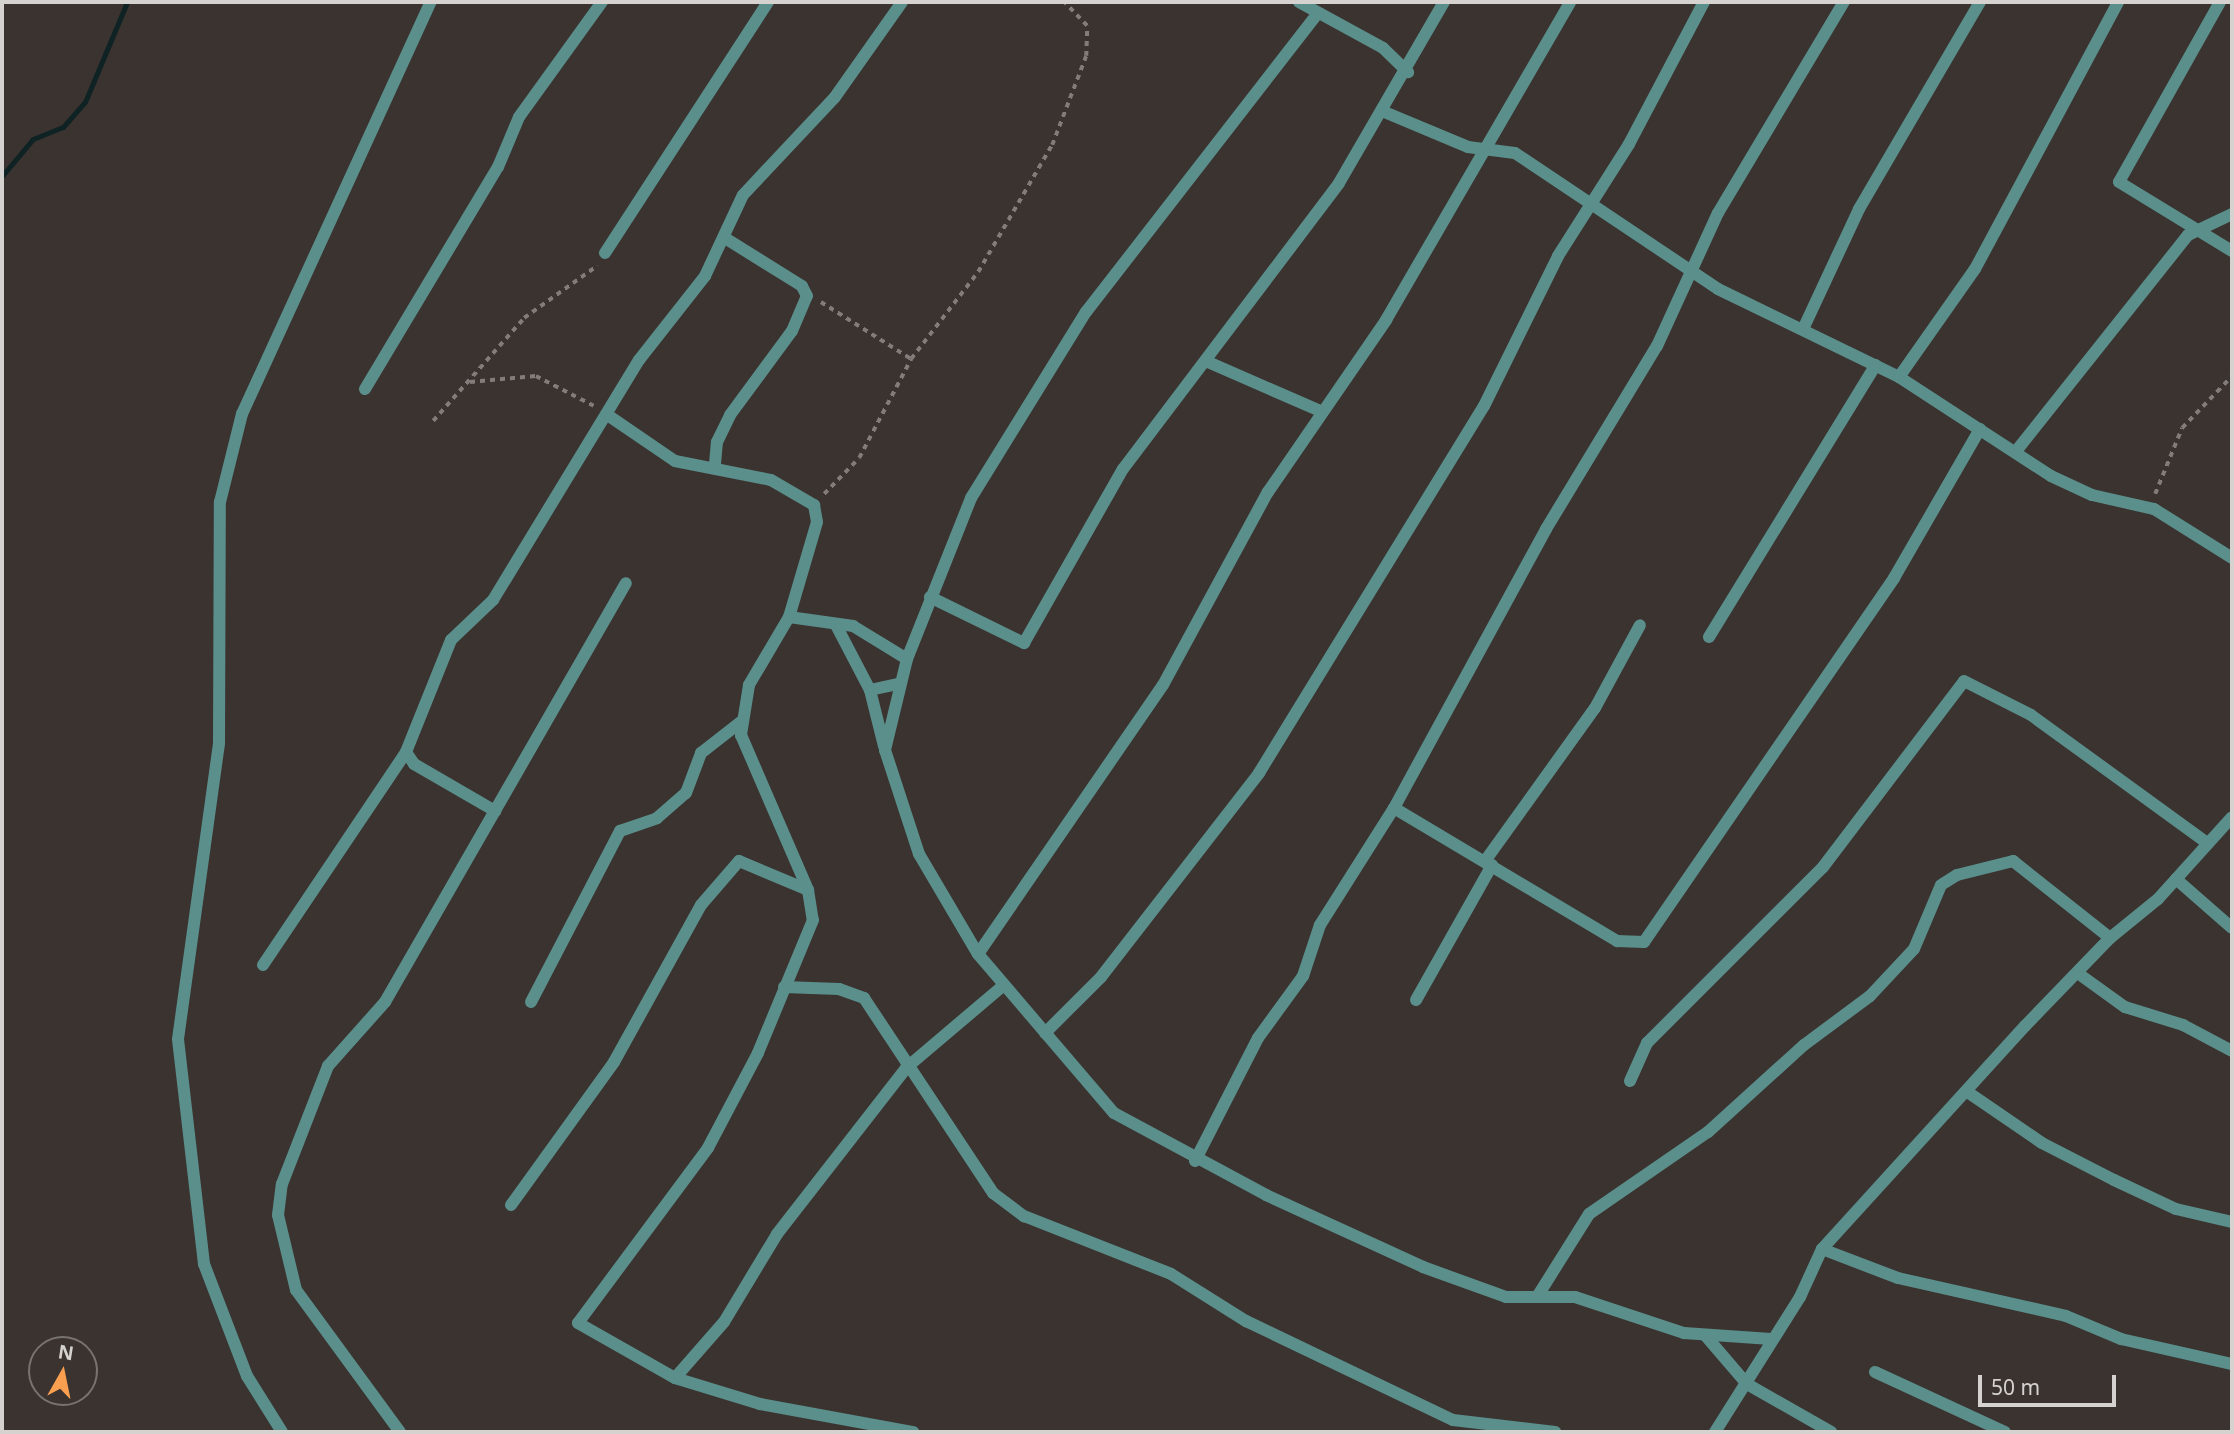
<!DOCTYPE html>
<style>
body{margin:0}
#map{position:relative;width:2234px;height:1434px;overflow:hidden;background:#3a3330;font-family:"Noto Sans",sans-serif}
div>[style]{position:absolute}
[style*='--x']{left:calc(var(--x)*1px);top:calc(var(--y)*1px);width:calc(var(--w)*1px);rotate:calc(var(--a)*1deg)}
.stream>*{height:5px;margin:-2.5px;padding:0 2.5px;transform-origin:2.5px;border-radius:2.5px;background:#0f2224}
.path>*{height:3.5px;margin-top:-1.75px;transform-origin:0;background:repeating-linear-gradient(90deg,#827c7a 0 5px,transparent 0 10px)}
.minor>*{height:12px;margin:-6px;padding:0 6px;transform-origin:6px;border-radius:6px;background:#5b8f8b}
span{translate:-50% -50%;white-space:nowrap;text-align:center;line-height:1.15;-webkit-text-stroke:5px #3a3330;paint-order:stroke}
.frame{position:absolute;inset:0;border:4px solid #d6d2d0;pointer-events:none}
.north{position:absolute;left:28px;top:1336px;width:70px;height:70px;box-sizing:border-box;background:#3a3330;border:2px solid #787370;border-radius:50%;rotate:9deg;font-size:19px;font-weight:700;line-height:28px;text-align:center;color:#d6d2d0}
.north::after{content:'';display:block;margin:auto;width:24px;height:32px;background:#fa9f4f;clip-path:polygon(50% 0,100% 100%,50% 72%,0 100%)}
.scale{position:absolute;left:1978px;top:1375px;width:138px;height:32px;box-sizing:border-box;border:4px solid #d6d2d0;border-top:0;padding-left:9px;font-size:21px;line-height:24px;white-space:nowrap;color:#d6d2d0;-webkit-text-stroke:5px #3a3330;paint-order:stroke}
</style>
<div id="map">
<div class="stream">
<i style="--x:2;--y:176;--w:48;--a:-50"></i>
<i style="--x:33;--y:139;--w:32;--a:-22"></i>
<i style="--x:63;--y:127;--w:33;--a:-49"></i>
<i style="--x:85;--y:102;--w:108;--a:-67.2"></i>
</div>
<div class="path">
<i style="--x:821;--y:302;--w:107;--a:32.3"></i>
<i style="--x:470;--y:382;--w:66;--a:-5.2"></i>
<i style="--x:536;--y:376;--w:65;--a:27.3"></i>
<i style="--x:433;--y:421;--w:137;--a:-48.5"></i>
<i style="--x:524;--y:318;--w:90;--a:-35.5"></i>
<i style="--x:824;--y:494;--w:50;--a:-45.8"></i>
<i style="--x:859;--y:458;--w:112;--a:-62.3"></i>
<i style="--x:911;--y:359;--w:110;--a:-52.4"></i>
<i style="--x:978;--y:272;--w:147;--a:-59.8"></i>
<i style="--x:1052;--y:145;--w:95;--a:-69.1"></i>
<i style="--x:1086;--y:56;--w:30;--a:-88"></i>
<i style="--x:1087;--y:26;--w:33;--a:-134"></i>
<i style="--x:2155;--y:494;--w:71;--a:-67.8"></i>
<i style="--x:2182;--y:428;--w:72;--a:-46.1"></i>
</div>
<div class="minor">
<i style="--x:1299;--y:2;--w:96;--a:28.7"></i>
<i style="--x:1383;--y:48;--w:35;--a:44"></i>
<i style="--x:2220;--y:2;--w:206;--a:119.3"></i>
<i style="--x:2119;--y:182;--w:132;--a:31.4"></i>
<i style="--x:1382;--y:111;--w:93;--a:22.7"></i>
<i style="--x:1468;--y:147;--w:47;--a:7.3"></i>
<i style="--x:1515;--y:153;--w:244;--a:33.8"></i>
<i style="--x:1718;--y:289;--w:201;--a:25.9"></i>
<i style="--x:1899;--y:377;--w:181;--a:33.1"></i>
<i style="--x:2051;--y:476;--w:45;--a:24.9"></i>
<i style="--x:2092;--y:495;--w:64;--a:12.7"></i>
<i style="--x:2154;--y:509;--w:92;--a:32.1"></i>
<i style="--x:605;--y:253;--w:299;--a:-57"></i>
<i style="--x:1804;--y:327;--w:130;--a:-65"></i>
<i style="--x:1859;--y:209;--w:240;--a:-59.7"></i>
<i style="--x:1208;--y:362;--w:122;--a:23.6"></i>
<i style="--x:1899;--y:377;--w:132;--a:-54.9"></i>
<i style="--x:1975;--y:269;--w:303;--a:-61.8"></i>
<i style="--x:365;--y:389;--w:259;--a:-59.1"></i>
<i style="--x:498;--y:167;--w:54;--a:-67.2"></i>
<i style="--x:519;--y:117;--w:142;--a:-54.2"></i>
<i style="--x:609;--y:416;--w:80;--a:34.3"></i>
<i style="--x:675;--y:461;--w:98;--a:11.2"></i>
<i style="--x:771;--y:480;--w:50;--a:30.2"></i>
<i style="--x:814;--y:505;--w:17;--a:80"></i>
<i style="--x:817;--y:522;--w:99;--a:106.4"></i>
<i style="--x:789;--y:617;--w:79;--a:120.5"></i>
<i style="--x:749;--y:685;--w:51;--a:99.1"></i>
<i style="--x:741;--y:735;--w:169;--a:66.6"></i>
<i style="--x:808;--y:890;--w:30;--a:81"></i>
<i style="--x:813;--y:920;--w:144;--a:112.5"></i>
<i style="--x:758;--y:1053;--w:107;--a:117.8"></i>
<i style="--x:708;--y:1148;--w:218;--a:126.6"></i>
<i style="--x:578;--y:1323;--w:112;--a:29.6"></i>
<i style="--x:675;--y:1378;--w:89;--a:17"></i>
<i style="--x:760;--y:1404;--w:156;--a:10.4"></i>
<i style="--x:2017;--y:450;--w:275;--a:-51.5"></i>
<i style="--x:2188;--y:235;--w:49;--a:-25.5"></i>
<i style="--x:715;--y:464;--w:22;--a:-85"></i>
<i style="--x:717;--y:442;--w:30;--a:-64"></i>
<i style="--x:730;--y:415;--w:104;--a:-53.6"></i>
<i style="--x:792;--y:331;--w:38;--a:-67"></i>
<i style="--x:807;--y:296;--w:11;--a:-117"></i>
<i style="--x:802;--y:286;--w:91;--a:-148.1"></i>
<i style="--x:930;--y:597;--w:105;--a:26.1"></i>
<i style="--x:1024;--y:643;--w:200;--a:-60.4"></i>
<i style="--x:1123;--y:469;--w:358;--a:-52.9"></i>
<i style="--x:1339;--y:183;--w:209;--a:-59.9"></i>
<i style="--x:789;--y:617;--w:65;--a:8"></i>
<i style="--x:853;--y:626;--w:63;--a:31.4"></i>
<i style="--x:907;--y:659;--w:94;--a:103.6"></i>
<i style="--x:885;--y:750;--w:109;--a:71.9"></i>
<i style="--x:919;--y:854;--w:116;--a:59.5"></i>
<i style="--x:978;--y:954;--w:209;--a:49.5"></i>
<i style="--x:1114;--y:1113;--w:173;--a:28.3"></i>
<i style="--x:1266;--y:1195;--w:173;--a:24.6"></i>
<i style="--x:1423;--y:1267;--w:88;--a:19.9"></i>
<i style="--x:1506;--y:1297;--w:69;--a:0"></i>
<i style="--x:1575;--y:1297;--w:115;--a:18.3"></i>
<i style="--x:1684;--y:1333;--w:87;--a:3.9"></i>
<i style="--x:836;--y:625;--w:73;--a:62.4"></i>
<i style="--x:870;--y:690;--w:58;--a:76"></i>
<i style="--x:1709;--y:637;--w:319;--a:-58.5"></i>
<i style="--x:907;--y:659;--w:173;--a:-68.3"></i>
<i style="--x:971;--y:498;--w:219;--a:-58.3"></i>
<i style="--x:1086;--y:312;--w:378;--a:-52.2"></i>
<i style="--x:870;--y:690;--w:29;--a:-12"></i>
<i style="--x:406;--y:752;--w:14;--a:56"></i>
<i style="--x:414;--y:764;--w:94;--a:30.1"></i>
<i style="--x:1394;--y:808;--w:260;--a:30.8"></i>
<i style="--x:1617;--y:941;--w:27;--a:2"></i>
<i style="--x:1644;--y:942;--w:442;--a:-55.5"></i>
<i style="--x:1894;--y:578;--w:172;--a:-60"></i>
<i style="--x:1485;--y:861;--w:188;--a:-54.3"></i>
<i style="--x:1595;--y:708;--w:94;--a:-61.5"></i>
<i style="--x:2176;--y:879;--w:74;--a:41.2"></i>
<i style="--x:978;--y:954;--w:326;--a:-55.5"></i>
<i style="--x:1163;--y:685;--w:220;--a:-61.5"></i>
<i style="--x:1268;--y:492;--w:209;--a:-55.5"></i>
<i style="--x:1386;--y:320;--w:367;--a:-59.9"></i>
<i style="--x:263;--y:965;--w:257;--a:-56.1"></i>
<i style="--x:406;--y:752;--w:121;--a:-68.1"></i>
<i style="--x:451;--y:640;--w:58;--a:-43.6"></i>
<i style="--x:493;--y:600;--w:281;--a:-58.7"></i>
<i style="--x:639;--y:360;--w:107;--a:-51.8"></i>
<i style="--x:705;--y:276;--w:89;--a:-64.9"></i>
<i style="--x:743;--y:195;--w:134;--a:-46.8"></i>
<i style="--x:835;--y:97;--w:116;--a:-54.8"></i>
<i style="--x:2079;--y:974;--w:57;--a:35.7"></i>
<i style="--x:2125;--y:1007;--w:61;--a:17.2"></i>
<i style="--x:2183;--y:1025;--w:55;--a:28"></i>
<i style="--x:784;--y:987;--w:55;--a:2.1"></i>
<i style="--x:839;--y:989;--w:27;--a:20"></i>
<i style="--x:864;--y:998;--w:234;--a:56.5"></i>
<i style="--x:993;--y:1193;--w:39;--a:37"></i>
<i style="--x:1024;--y:1216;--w:158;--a:21.5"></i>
<i style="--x:1171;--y:1274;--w:89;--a:32.1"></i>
<i style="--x:1246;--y:1321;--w:229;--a:25.6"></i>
<i style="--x:1453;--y:1420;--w:103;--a:6.7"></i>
<i style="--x:1416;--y:1000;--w:155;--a:-60.6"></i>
<i style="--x:531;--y:1002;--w:193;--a:-62.5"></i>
<i style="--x:620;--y:831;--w:39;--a:-19"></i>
<i style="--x:657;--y:818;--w:38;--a:-41"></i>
<i style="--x:686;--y:793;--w:43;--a:-69.4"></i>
<i style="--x:701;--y:753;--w:52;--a:-38"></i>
<i style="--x:1045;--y:1033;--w:79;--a:-45"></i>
<i style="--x:1101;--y:977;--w:258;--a:-52.2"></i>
<i style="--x:1259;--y:773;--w:430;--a:-58.5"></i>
<i style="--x:1484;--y:406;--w:167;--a:-63.7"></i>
<i style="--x:1558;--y:256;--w:133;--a:-57.6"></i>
<i style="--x:1629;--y:144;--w:161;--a:-62.2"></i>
<i style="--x:1630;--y:1081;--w:42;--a:-65.9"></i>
<i style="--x:1647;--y:1043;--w:249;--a:-45"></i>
<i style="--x:1823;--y:867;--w:233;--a:-52.8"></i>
<i style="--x:1964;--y:681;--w:75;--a:26.9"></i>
<i style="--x:2031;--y:715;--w:218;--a:36"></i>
<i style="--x:1969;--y:1093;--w:88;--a:34.4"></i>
<i style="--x:2042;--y:1143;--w:81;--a:27.2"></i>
<i style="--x:2114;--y:1180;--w:68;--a:25.1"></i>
<i style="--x:2176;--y:1209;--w:57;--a:13.1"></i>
<i style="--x:1195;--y:1161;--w:138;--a:-62.9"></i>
<i style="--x:1258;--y:1038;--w:77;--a:-54"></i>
<i style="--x:1303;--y:976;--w:54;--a:-71.6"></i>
<i style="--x:1320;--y:925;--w:138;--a:-57.7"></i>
<i style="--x:1394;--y:808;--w:318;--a:-61.4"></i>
<i style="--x:1546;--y:529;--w:214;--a:-58.8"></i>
<i style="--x:1657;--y:346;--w:146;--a:-65.4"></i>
<i style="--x:1718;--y:213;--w:246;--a:-59.2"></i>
<i style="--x:511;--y:1205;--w:176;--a:-54.2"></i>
<i style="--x:614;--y:1062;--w:179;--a:-61"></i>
<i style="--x:701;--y:905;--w:58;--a:-49.2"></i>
<i style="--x:739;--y:861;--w:75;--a:22.8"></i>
<i style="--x:1822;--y:1249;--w:81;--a:20.9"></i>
<i style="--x:1898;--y:1278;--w:172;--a:12.7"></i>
<i style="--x:2066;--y:1316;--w:60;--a:22.7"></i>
<i style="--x:2121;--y:1339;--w:114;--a:12.7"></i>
<i style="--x:1537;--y:1297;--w:98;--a:-57.9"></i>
<i style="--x:1589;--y:1214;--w:145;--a:-34.6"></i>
<i style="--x:1708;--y:1132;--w:130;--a:-42.2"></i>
<i style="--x:1804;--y:1045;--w:82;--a:-36.6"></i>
<i style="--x:1870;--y:996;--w:64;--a:-46.9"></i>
<i style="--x:1914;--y:949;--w:69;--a:-67.1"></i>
<i style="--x:1941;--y:885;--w:19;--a:-32"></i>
<i style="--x:1957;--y:875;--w:58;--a:-14"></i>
<i style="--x:2013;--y:861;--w:124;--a:38.4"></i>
<i style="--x:1705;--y:1335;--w:65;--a:49.4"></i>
<i style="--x:1747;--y:1384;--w:97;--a:29.7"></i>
<i style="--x:1875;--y:1372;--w:143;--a:24.8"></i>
<i style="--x:675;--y:1378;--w:74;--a:-48.8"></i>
<i style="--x:724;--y:1322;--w:103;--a:-58.9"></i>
<i style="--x:777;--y:1234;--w:210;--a:-52.1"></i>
<i style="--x:906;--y:1068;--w:128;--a:-40.3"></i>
<i style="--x:282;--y:1432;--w:66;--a:-122"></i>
<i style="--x:247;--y:1376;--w:120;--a:-111"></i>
<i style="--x:204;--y:1264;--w:226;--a:-96.6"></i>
<i style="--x:178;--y:1039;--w:299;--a:-82.1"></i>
<i style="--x:219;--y:743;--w:241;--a:-89.8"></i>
<i style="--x:220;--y:502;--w:91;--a:-76"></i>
<i style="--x:242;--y:414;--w:453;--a:-65.4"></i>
<i style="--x:400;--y:1432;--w:176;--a:-126.2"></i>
<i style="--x:296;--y:1290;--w:77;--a:-103.5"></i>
<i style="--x:278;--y:1215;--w:31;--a:-83"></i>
<i style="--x:282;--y:1184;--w:127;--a:-68.7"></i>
<i style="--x:328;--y:1066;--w:86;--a:-48.3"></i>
<i style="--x:385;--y:1002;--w:483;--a:-60.1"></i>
<i style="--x:1715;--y:1432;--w:160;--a:-57.8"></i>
<i style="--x:1800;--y:1297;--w:53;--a:-65.4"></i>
<i style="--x:1822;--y:1249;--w:302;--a:-47.7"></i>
<i style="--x:2025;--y:1026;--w:122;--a:-46"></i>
<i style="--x:2110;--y:938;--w:62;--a:-39.1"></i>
<i style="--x:2158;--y:899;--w:110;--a:-47.9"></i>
</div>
<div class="frame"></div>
<div class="north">N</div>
<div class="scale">50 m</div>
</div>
